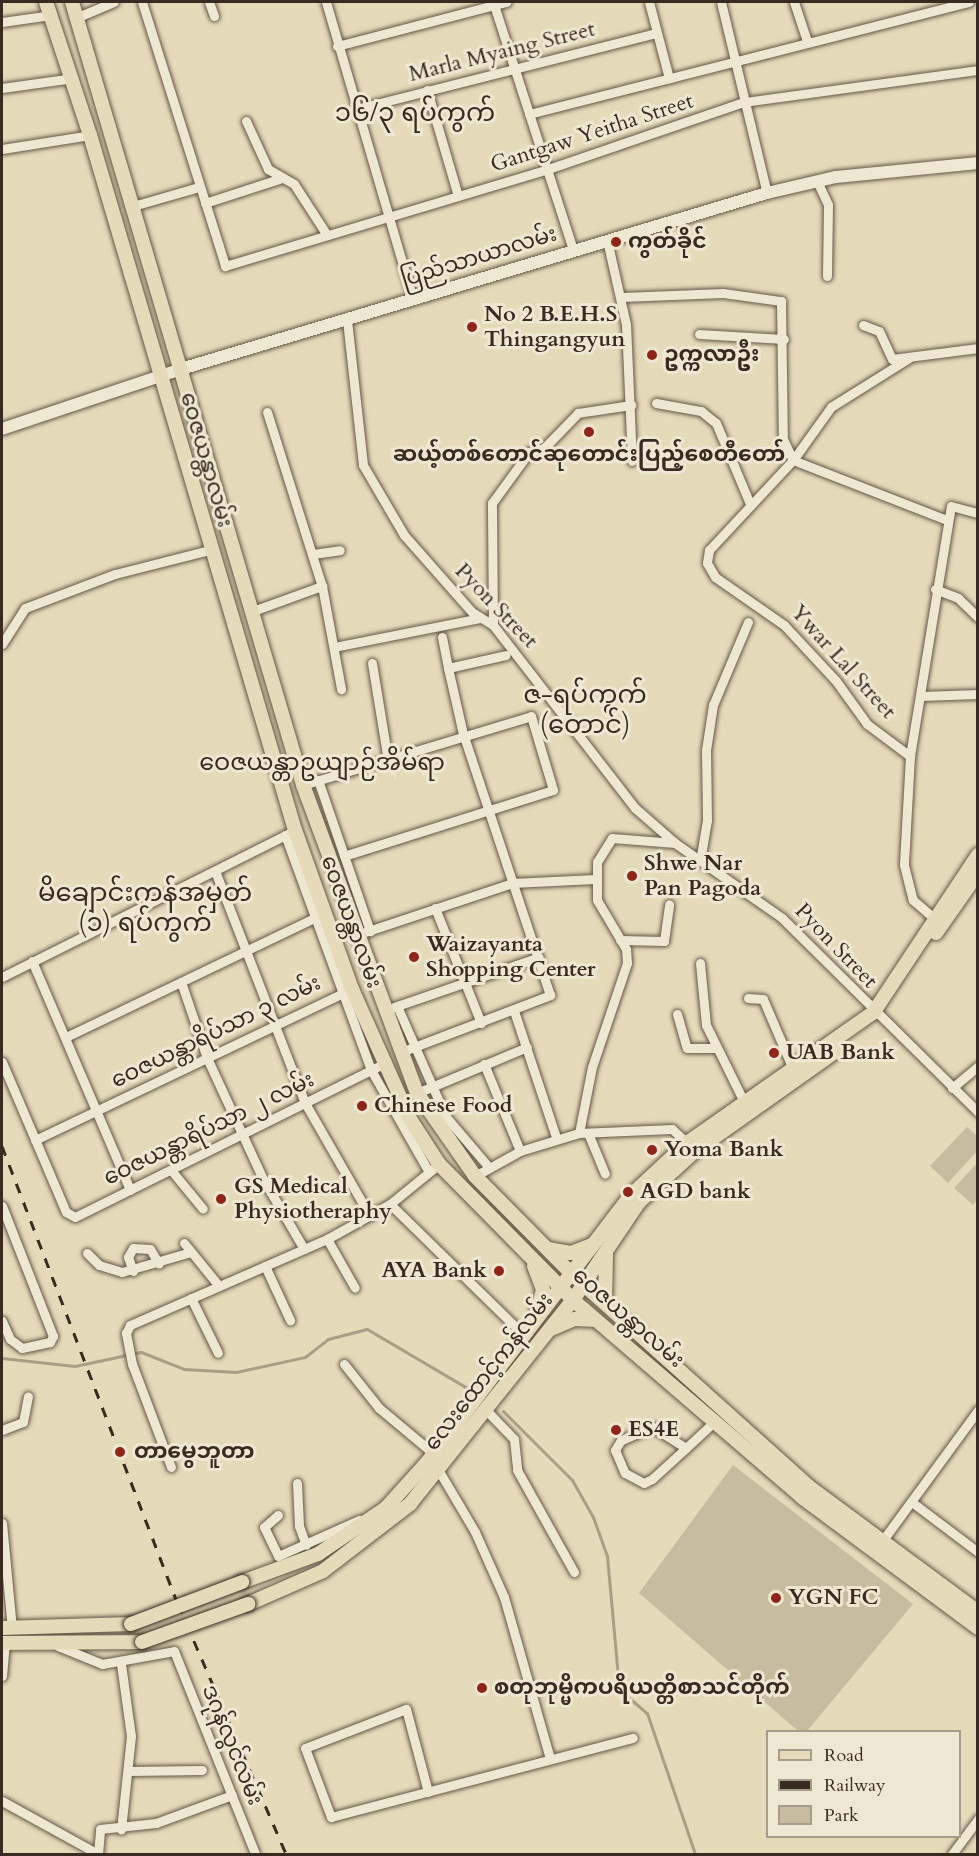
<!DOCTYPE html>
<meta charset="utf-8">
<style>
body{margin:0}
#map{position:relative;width:979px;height:1856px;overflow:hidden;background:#e5daba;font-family:Cardo,"Noto Sans Myanmar",serif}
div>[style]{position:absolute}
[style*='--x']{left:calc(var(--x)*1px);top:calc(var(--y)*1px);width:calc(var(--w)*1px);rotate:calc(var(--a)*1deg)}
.green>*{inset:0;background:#c8bca0}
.stream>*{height:3px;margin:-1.5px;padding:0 1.5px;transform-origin:1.5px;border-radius:1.5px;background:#ab9e86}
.roads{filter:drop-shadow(0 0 2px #645748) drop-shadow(0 0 2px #645748)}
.street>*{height:9px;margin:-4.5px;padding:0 4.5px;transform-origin:4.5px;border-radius:4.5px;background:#eee7d2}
.secondary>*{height:12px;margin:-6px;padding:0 6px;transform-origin:6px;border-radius:6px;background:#eee7d2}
.primary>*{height:14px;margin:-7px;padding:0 7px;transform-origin:7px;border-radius:7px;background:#e5daba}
.rail>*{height:3px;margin-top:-1.5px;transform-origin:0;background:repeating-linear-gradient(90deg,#392b22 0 10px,transparent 0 20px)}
.bridges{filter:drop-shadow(0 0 2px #392b22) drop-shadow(0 0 2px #392b22)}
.primary-bridge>*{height:14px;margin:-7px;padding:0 7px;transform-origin:7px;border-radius:7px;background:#e5daba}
.dots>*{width:16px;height:16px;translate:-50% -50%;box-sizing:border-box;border:3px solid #eee7d2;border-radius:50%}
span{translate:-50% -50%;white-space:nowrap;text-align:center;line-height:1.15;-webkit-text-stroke:6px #eee7d2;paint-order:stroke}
.street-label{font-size:22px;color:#392b22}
.poi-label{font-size:22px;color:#392b22;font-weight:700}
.left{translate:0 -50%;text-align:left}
.right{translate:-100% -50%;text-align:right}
.neighbourhood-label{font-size:24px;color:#392b22}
.quarter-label{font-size:26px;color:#392b22}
.frame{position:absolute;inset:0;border:3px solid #392b22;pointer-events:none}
.legend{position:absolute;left:766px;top:1730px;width:195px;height:108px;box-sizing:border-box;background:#eee7d2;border:2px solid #a69c8c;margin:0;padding:8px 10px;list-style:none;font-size:18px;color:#392b22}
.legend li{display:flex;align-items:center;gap:12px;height:30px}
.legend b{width:30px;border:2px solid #a69c8c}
</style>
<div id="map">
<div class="green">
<i style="clip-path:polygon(967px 1127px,977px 1136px,977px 1151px,948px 1183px,930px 1166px)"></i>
<i style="clip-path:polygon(977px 1163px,977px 1200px,973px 1205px,954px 1188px)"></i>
<i style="clip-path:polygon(733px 1465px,913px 1604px,807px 1731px,798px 1731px,639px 1593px)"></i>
</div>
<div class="stream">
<i style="--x:2;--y:1358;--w:73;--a:6.3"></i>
<i style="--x:75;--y:1366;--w:67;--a:-12"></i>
<i style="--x:141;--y:1352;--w:46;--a:21.6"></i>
<i style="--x:184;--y:1369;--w:52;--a:3.3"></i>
<i style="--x:236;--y:1372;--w:71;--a:-12.3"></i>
<i style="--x:305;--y:1357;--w:29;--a:-38"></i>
<i style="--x:328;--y:1339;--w:40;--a:-14.4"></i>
<i style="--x:367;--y:1329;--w:118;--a:30.5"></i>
<i style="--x:503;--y:1411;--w:98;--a:45"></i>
<i style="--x:572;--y:1480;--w:43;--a:60.4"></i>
<i style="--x:593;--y:1517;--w:41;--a:70.3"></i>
<i style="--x:607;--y:1556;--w:134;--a:84.8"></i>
<i style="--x:619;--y:1689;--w:37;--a:41"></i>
<i style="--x:647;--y:1713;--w:149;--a:71.2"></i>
</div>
<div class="roads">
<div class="street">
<i style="--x:142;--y:2;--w:277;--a:72.5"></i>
<i style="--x:225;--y:266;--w:334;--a:-16.7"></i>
<i style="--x:545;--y:170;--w:210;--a:-18.9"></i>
<i style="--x:744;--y:102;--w:236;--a:-7.8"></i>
<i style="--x:209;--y:2;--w:15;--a:70"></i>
<i style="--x:326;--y:2;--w:310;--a:73.7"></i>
<i style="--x:493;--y:2;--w:261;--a:72.1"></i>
<i style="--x:649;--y:2;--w:79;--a:75.3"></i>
<i style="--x:721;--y:2;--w:196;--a:76.5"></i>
<i style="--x:794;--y:2;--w:41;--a:71.6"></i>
<i style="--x:78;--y:17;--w:39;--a:-23"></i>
<i style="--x:2;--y:22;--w:49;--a:-8.1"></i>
<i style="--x:337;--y:46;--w:175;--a:-14.6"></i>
<i style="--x:2;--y:88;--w:72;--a:-8"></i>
<i style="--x:427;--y:90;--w:110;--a:73.7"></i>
<i style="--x:356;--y:109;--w:310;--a:-14.2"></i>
<i style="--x:529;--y:114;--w:454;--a:-14.3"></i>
<i style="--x:246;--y:121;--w:53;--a:65.4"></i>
<i style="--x:268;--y:169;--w:30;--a:30"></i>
<i style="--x:294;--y:184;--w:61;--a:57.1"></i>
<i style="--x:2;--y:149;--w:89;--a:-9"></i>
<i style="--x:817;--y:181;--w:26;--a:65"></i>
<i style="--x:828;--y:205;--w:71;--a:90.8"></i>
<i style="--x:205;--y:203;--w:78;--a:-18"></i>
<i style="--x:133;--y:206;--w:69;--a:-16.1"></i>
<i style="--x:607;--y:240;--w:86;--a:77.3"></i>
<i style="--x:626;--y:324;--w:137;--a:87.5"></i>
<i style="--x:622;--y:297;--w:101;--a:-2.3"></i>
<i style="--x:723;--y:293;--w:59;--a:7.9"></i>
<i style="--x:781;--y:301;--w:138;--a:89.2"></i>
<i style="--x:783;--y:439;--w:23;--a:65"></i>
<i style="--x:793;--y:460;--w:165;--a:21.3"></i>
<i style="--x:347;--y:320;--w:146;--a:83.7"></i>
<i style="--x:363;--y:465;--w:81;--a:59.6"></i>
<i style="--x:404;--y:535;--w:103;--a:48.6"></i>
<i style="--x:472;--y:612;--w:25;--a:32"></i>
<i style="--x:493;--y:625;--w:232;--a:52.2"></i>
<i style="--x:635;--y:808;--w:53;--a:41.2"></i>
<i style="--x:675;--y:843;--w:131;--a:35"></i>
<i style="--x:782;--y:918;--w:276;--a:44.7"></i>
<i style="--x:863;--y:325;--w:17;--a:21"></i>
<i style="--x:879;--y:331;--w:31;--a:65"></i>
<i style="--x:892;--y:359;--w:87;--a:-7.3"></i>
<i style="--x:699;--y:334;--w:85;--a:3.4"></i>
<i style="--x:909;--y:358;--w:92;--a:147.9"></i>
<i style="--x:831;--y:407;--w:65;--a:125.6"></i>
<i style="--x:793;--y:460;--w:123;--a:133"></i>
<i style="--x:709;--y:550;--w:13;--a:99"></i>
<i style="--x:707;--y:563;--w:16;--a:60"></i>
<i style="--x:715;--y:577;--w:84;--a:34.8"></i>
<i style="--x:784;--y:625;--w:76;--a:47.1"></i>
<i style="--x:836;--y:681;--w:53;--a:54.2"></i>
<i style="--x:867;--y:724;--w:54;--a:36.7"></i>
<i style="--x:910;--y:756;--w:109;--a:93.2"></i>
<i style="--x:904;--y:865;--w:36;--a:76"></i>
<i style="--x:913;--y:900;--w:35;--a:41"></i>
<i style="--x:656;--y:403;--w:46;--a:10.1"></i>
<i style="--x:701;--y:411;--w:19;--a:39"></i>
<i style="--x:716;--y:423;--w:88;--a:67.2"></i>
<i style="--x:267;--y:412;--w:182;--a:72.5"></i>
<i style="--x:322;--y:586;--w:105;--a:79.5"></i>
<i style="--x:313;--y:554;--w:27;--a:-8"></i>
<i style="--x:935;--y:589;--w:25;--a:21"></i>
<i style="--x:958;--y:598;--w:28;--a:44"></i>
<i style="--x:250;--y:612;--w:77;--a:-19.9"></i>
<i style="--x:493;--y:625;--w:122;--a:-90.5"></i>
<i style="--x:492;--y:503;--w:63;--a:-54"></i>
<i style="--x:529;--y:452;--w:16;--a:-15"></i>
<i style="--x:544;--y:448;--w:49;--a:-45.8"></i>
<i style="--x:578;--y:413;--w:54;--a:-8.6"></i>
<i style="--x:442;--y:637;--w:32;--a:79"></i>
<i style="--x:448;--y:668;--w:59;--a:-12.6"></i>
<i style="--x:2;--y:644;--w:43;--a:-57.4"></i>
<i style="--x:25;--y:608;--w:96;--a:-20.7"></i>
<i style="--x:115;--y:574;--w:98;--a:-14.2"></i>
<i style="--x:334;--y:647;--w:149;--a:-11.2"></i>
<i style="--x:372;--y:663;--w:93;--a:80.7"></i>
<i style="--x:921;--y:696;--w:57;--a:-2"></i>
<i style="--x:910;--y:756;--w:253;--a:-80.7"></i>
<i style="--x:951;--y:506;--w:28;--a:15"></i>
<i style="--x:318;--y:780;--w:160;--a:71"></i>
<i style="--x:303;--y:785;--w:238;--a:-16.8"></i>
<i style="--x:531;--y:716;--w:77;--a:73.4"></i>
<i style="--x:553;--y:790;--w:219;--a:162.5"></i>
<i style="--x:285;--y:835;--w:250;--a:69.9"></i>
<i style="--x:371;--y:1070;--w:117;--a:60.4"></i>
<i style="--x:700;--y:861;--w:42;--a:-80.3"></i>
<i style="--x:707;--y:820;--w:70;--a:-90.8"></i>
<i style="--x:706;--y:750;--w:46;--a:-81.2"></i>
<i style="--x:713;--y:705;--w:90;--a:-67.1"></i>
<i style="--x:215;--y:871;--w:249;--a:68.8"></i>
<i style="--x:305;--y:1103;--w:130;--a:60.1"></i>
<i style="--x:435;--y:908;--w:124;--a:68.2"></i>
<i style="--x:356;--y:935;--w:164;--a:-18.4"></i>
<i style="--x:512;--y:883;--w:83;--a:-2.8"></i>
<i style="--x:620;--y:940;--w:44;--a:1.3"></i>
<i style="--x:664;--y:941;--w:37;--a:-82"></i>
<i style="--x:32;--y:961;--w:249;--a:66.8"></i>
<i style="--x:700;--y:963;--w:62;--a:84.5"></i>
<i style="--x:706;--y:1025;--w:86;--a:63.7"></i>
<i style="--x:2;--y:977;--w:321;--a:-26.6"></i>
<i style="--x:181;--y:982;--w:80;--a:71.1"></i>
<i style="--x:207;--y:1058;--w:133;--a:65.2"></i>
<i style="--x:263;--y:1179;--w:81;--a:59.6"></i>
<i style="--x:748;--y:998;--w:15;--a:4"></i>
<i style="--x:763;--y:999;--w:76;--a:66.8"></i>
<i style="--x:397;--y:1006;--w:121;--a:66.2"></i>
<i style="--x:446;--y:1117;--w:63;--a:49.5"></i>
<i style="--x:394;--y:1007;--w:153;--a:-19"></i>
<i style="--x:514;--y:1011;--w:133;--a:71.6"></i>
<i style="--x:677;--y:1014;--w:35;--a:74"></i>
<i style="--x:687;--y:1048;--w:28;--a:0"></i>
<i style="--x:68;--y:1036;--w:280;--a:-25.6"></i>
<i style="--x:401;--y:1052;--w:160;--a:-20.9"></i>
<i style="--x:550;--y:995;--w:275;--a:-108.4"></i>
<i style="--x:463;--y:734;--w:68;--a:-102.8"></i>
<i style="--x:2;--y:1062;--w:163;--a:66.9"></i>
<i style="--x:66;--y:1212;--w:10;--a:29"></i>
<i style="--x:75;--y:1217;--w:344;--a:-26.4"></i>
<i style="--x:484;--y:1064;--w:94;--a:67.5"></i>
<i style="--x:952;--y:1088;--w:34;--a:-40"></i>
<i style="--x:417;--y:1093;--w:119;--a:-22.7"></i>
<i style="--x:579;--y:1133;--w:67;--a:-78.9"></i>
<i style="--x:592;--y:1067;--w:110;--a:-71.4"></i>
<i style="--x:627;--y:963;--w:14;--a:-94"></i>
<i style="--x:626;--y:949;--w:57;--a:-120.6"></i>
<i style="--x:597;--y:900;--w:38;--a:-90"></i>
<i style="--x:597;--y:862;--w:28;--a:-58"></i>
<i style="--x:612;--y:838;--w:63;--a:4.5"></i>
<i style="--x:588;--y:1133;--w:44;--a:67.5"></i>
<i style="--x:35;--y:1140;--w:346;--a:-25.5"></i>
<i style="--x:171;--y:1170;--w:50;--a:50.6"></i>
<i style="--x:475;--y:1176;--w:51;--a:-29.1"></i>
<i style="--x:520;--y:1151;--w:62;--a:-17"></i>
<i style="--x:579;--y:1133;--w:93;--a:-2.5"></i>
<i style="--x:672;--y:1129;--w:25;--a:43"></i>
<i style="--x:390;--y:1204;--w:189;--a:44.4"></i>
<i style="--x:2;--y:1206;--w:140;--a:68.6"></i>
<i style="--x:53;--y:1336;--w:7;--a:117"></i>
<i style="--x:50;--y:1342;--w:29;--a:168"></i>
<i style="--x:22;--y:1348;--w:15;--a:-143"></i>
<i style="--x:10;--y:1339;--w:20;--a:-114"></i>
<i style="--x:327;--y:1239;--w:56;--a:60.3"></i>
<i style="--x:184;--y:1243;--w:55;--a:50.9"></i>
<i style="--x:87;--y:1253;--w:17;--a:45"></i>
<i style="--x:99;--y:1265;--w:24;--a:17"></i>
<i style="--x:122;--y:1272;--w:72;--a:-16.2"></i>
<i style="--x:265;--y:1266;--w:60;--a:65.2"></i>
<i style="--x:133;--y:1271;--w:15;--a:-110"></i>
<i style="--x:128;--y:1257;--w:10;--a:-61"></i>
<i style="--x:133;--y:1248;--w:17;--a:3"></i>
<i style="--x:150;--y:1249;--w:17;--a:59"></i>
<i style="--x:191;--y:1298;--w:61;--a:63.9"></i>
<i style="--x:344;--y:1364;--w:56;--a:51.5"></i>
<i style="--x:379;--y:1408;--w:72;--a:39.9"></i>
<i style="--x:486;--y:1410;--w:40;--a:46"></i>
<i style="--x:514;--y:1439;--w:31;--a:84"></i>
<i style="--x:517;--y:1470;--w:117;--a:60.8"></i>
<i style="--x:2;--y:1430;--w:22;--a:-21"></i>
<i style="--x:23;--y:1422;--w:26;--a:-79"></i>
<i style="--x:686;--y:1448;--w:40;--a:-148"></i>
<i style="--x:652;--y:1427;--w:34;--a:157"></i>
<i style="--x:621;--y:1440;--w:12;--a:121"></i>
<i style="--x:615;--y:1450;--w:25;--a:67"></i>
<i style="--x:625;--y:1473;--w:21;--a:28"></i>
<i style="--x:644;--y:1483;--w:9;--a:-27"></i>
<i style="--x:652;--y:1479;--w:46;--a:-42.4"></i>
<i style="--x:686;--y:1448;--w:40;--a:-43"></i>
<i style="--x:436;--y:1466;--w:77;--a:59.4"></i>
<i style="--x:475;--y:1532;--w:71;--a:66"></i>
<i style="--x:504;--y:1597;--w:168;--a:74.1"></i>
<i style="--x:171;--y:1467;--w:110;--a:-110.7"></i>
<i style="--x:132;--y:1364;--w:32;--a:-101"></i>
<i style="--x:126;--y:1333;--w:9;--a:-63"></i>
<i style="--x:130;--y:1325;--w:215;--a:-23.6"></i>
<i style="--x:327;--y:1239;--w:72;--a:-29.1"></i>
<i style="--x:390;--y:1204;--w:63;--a:-39.2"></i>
<i style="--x:297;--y:1483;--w:43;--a:87.3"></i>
<i style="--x:299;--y:1526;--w:20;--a:70"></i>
<i style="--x:913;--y:1503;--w:81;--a:37"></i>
<i style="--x:278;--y:1515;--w:18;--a:139"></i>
<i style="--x:264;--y:1527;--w:32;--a:64"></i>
<i style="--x:278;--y:1556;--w:89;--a:-24"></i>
<i style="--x:2;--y:1523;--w:106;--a:84.6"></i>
<i style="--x:880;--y:1544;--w:166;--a:-53.8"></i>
<i style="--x:58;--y:1646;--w:48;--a:22.2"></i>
<i style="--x:102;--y:1664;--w:73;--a:-10.2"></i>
<i style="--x:174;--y:1651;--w:219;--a:68.2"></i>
<i style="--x:121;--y:1664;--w:73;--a:82.1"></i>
<i style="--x:131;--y:1736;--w:94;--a:96.1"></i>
<i style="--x:2;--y:1676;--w:33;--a:-85"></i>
<i style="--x:128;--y:1771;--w:74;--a:-0.8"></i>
<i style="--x:428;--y:1792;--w:86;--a:-104.8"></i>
<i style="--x:406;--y:1709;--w:108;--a:158.9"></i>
<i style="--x:305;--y:1748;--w:74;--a:69.4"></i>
<i style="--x:331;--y:1817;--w:312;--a:-14.7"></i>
<i style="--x:2;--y:1801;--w:110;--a:28.9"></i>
<i style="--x:98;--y:1854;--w:25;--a:-85"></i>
<i style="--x:100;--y:1829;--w:56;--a:-6.1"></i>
<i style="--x:156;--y:1823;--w:81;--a:-20.2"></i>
<i style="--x:952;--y:1854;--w:44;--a:-53.4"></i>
</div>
<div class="secondary">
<i style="--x:2;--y:429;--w:189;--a:-18.5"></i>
<i style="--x:181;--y:369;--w:612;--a:-16.72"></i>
<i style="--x:767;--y:193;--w:71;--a:-13.1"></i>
<i style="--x:836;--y:177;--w:143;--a:-5.6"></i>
</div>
<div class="primary">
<i style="--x:46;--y:2;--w:140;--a:71.7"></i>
<i style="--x:90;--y:135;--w:725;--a:73.57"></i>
<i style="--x:295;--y:830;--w:169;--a:70.3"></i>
<i style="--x:352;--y:989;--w:142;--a:66"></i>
<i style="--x:410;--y:1119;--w:54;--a:57.2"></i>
<i style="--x:439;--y:1164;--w:191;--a:45.4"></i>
<i style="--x:573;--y:1300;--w:303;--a:40.7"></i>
<i style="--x:803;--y:1498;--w:218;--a:36.6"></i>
<i style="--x:72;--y:2;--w:816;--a:73.56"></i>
<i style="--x:303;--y:785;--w:328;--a:69.7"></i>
<i style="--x:417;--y:1093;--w:101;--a:55.1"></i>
<i style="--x:475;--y:1176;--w:138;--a:45.3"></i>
<i style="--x:572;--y:1274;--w:317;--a:41.9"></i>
<i style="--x:808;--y:1486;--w:212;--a:36.5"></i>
<i style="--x:936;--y:933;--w:73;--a:-55"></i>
<i style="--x:548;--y:1249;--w:23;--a:10"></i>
<i style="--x:571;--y:1253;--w:22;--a:-21"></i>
<i style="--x:534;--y:1266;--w:26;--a:69"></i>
<i style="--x:543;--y:1290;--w:23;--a:105"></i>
<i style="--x:605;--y:1303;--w:48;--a:-88.8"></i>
<i style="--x:551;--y:1329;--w:26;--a:-23"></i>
<i style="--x:575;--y:1319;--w:21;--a:3"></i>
<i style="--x:242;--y:1582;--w:81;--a:-20.2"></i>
<i style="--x:318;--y:1554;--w:82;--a:-34.1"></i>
<i style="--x:386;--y:1508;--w:64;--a:-48.1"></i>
<i style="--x:429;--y:1460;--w:332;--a:-52.7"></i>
<i style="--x:630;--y:1196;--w:78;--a:-42.9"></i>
<i style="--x:687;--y:1143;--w:227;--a:-35"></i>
<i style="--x:873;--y:1013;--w:190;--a:-56.4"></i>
<i style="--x:248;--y:1604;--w:82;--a:-23.7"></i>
<i style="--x:323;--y:1571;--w:110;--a:-37.6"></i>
<i style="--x:410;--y:1504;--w:261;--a:-51.4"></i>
<i style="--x:573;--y:1300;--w:118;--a:-56"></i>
<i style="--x:639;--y:1202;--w:76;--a:-42.3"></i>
<i style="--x:695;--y:1151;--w:173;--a:-35.3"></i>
<i style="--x:2;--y:1628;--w:129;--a:-1.8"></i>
<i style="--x:2;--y:1643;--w:140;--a:-0.4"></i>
</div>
</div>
<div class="rail">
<i style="--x:2;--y:1146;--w:491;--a:69"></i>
<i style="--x:178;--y:1604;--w:272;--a:66.6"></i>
</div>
<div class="bridges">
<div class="primary-bridge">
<i style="--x:131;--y:1624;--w:119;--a:-20.7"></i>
<i style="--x:142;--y:1642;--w:113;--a:-19.7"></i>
</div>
</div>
<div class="dots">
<i style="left:616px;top:242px;background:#8f2418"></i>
<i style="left:472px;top:327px;background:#8f2418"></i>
<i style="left:652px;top:355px;background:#8f2418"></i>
<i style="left:589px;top:432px;background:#8f2418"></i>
<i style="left:632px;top:876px;background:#8f2418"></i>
<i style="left:414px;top:957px;background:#8f2418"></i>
<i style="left:774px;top:1053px;background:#8f2418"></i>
<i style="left:362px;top:1106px;background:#8f2418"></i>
<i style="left:652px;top:1150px;background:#8f2418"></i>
<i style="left:628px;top:1192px;background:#8f2418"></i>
<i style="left:221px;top:1199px;background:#8f2418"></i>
<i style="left:499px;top:1271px;background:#8f2418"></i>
<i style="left:616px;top:1430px;background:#8f2418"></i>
<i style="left:120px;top:1452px;background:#8f2418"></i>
<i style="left:776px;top:1598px;background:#8f2418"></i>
<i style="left:482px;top:1688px;background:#8f2418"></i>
</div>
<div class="street-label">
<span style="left:502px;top:52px;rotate:-14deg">Marla Myaing Street</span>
<span style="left:592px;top:133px;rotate:-18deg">Gantgaw Yeitha Street</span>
<span style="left:479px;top:257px;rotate:-17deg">ပြည်သာယာလမ်း</span>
<span style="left:206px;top:460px;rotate:74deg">ဝေဇယန္တာလမ်း</span>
<span style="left:496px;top:606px;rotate:46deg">Pyon Street</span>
<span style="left:843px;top:662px;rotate:48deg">Ywar Lal Street</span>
<span style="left:351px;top:922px;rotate:70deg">ဝေဇယန္တာလမ်း</span>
<span style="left:836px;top:946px;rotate:46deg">Pyon Street</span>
<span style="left:216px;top:1032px;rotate:-26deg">ဝေဇယန္တာရိပ်သာ ၃ လမ်း</span>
<span style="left:209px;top:1129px;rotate:-26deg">ဝေဇယန္တာရိပ်သာ ၂ လမ်း</span>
<span style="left:628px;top:1318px;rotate:41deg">ဝေဇယန္တာလမ်း</span>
<span style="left:489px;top:1372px;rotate:-52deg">လေးထောင့်ကန်လမ်း</span>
<span style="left:232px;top:1745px;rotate:68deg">ဒဂုန်လွင်လမ်း</span>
</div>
<div class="poi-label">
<span class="left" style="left:628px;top:242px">ကွတ်ခိုင်</span>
<span class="left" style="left:484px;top:327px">No 2 B.E.H.S<br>Thingangyun</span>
<span class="left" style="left:664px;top:355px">ဥက္ကလာဦး</span>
<span style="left:589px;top:455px">ဆယ့်တစ်တောင်ဆုတောင်းပြည့်စေတီတော်</span>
<span class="left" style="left:644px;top:876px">Shwe Nar<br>Pan Pagoda</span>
<span class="left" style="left:426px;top:957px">Waizayanta<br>Shopping Center</span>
<span class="left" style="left:786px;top:1053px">UAB Bank</span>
<span class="left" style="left:374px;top:1106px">Chinese Food</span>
<span class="left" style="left:664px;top:1150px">Yoma Bank</span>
<span class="left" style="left:234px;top:1199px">GS Medical<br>Physiotheraphy</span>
<span class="left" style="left:640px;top:1192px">AGD bank</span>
<span class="right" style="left:487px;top:1271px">AYA Bank</span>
<span class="left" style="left:628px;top:1430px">ES4E</span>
<span class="left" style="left:134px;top:1452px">တာမွေဘူတာ</span>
<span class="left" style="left:788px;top:1598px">YGN FC</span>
<span class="left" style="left:494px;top:1688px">စတုဘုမ္မိကပရိယတ္တိစာသင်တိုက်</span>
</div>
<div class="neighbourhood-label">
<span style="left:322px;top:763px">ဝေဇယန္တာဥယျာဉ်အိမ်ရာ</span>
</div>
<div class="quarter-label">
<span style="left:415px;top:113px">၁၆/၃ ရပ်ကွက်</span>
<span style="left:585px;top:710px">ဇ-ရပ်ကွက်<br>(တောင်)</span>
<span style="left:145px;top:908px">မိချောင်းကန်အမှတ်<br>(၁) ရပ်ကွက်</span>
</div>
<div class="frame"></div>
<ul class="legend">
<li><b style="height:8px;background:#e5daba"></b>Road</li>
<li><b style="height:8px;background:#392b22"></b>Railway</li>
<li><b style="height:16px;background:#c8bca0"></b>Park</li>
</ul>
</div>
